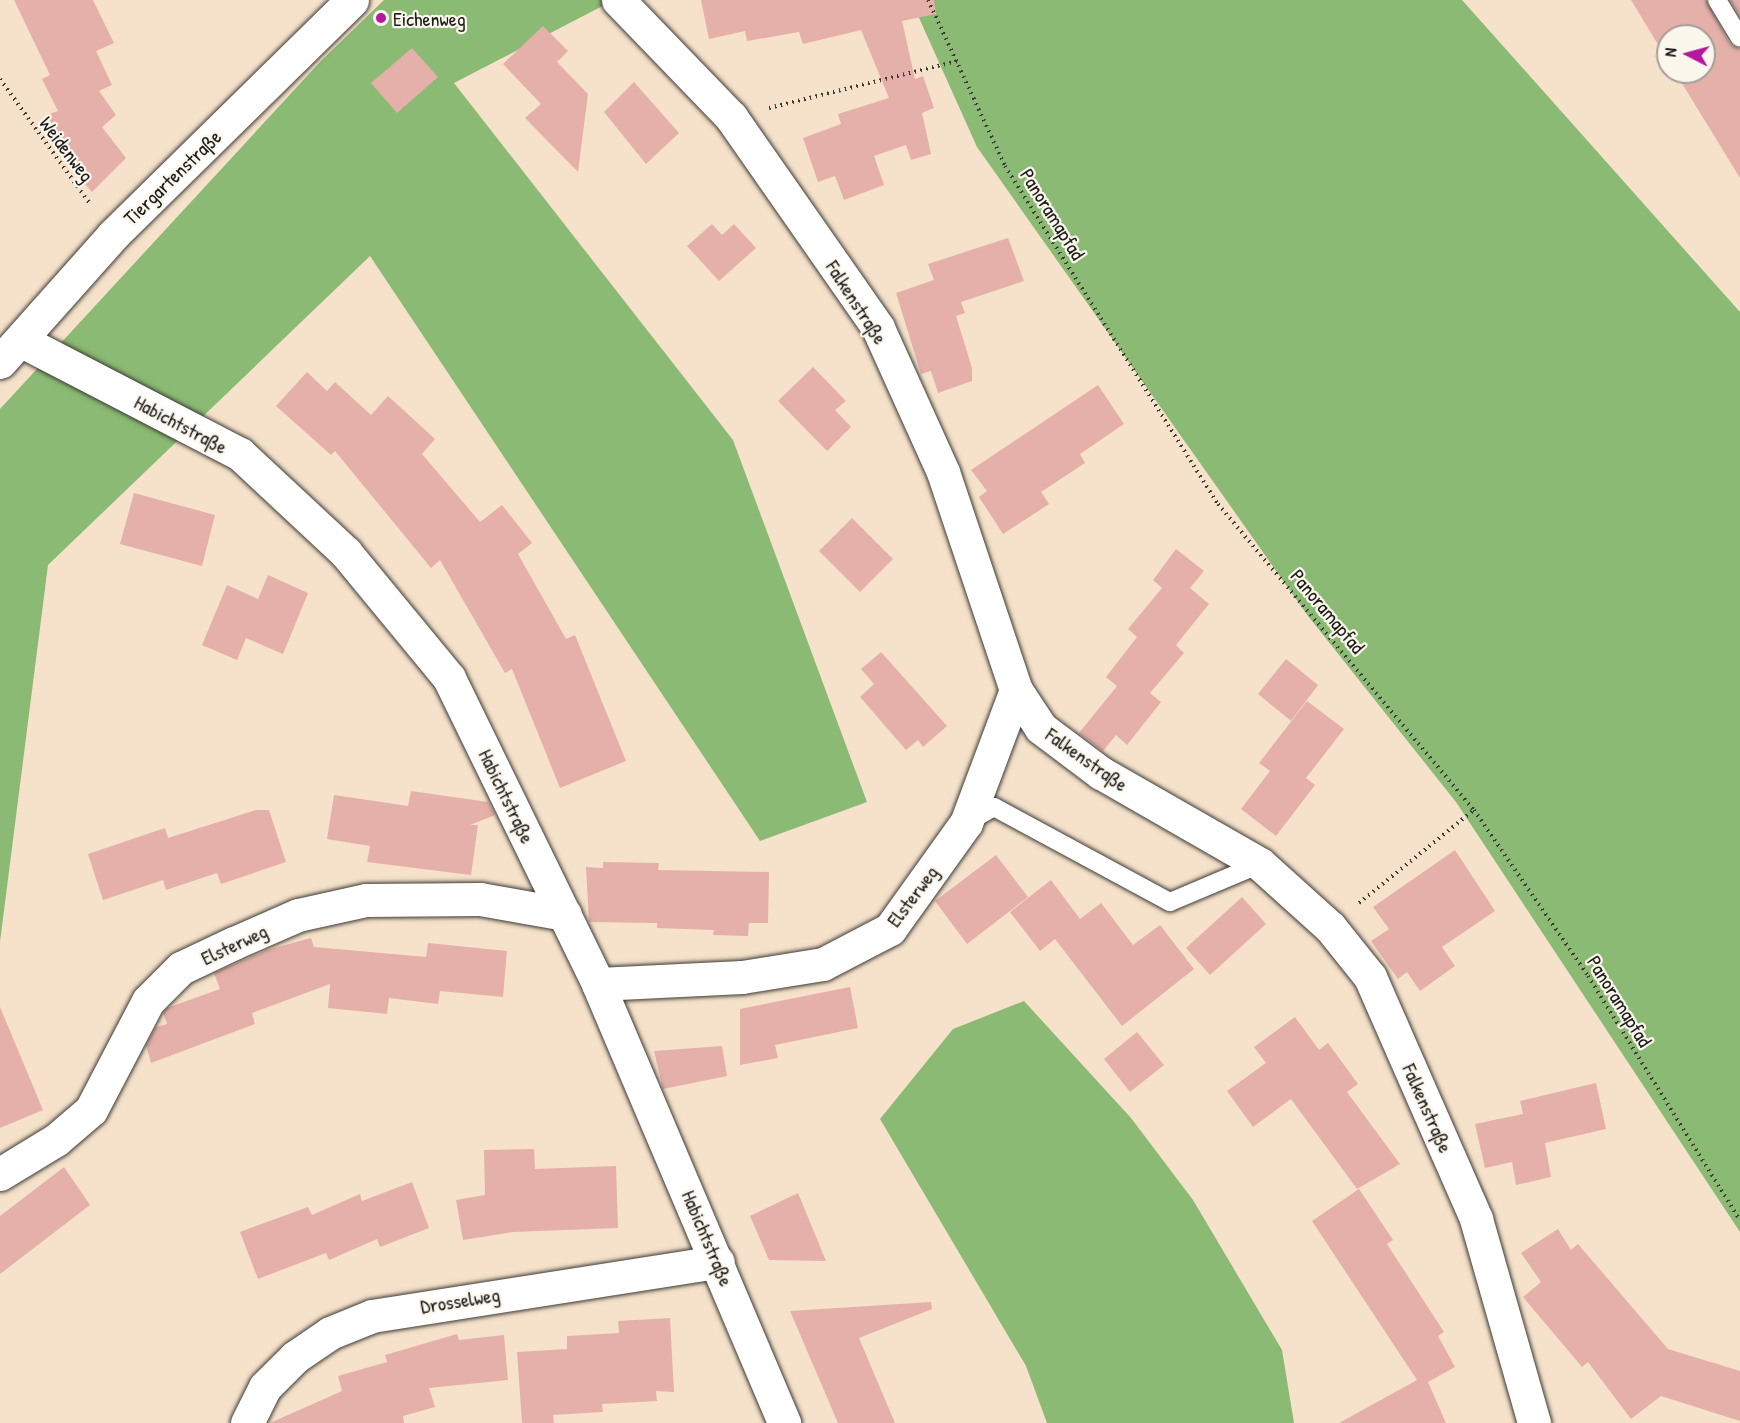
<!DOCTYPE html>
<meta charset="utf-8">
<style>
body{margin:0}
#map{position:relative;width:1740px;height:1423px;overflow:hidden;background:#f6e2ca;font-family:"Patrick Hand",sans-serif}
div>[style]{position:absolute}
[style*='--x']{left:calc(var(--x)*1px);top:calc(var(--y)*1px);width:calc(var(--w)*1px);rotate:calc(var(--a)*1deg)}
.forest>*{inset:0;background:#8aba73}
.building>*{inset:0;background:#e5b0a9}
.path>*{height:4px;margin-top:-2px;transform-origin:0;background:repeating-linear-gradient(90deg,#3d3a36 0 1.5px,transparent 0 6px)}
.roads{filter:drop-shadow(0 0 2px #3d3a36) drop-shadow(0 0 2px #3d3a36)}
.lane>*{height:18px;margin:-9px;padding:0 9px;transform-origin:9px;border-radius:9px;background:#fff}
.street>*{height:33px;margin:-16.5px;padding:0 16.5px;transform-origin:16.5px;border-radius:16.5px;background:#fff}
.dots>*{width:16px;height:16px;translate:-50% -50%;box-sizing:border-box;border:3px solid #fbf7ec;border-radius:50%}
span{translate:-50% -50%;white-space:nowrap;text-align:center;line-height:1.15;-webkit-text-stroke:4.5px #fbf7ec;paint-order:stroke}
.poi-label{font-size:20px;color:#1c1c1c}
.left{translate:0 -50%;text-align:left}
.street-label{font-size:20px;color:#1c1c1c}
.north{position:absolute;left:1656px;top:24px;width:60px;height:60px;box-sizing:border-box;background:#fbf7ec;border:2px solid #a29f99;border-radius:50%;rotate:276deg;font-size:16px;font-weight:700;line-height:24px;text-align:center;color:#1c1c1c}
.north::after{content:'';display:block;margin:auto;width:21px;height:27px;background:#b5179e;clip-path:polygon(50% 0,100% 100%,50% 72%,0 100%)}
</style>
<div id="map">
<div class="forest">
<i style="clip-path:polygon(384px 0,614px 0,454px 83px,733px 440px,867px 802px,760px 841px,370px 256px,48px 565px,0 942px,0 409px,320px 62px)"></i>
<i style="clip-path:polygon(911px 0,1462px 0,1740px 312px,1740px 1232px,1456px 802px,1308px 616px,977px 147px)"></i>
<i style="clip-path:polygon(1024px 1001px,1131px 1118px,1193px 1200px,1282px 1350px,1294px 1423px,1047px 1423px,1026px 1366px,880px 1119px,953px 1029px)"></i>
</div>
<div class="building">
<i style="clip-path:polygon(14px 0,93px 0,114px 43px,96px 51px,112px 85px,99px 91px,116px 115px,102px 127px,126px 158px,92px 192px,70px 167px,77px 161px,46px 115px,58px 111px,42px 79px,50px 75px)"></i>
<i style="clip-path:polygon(701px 0,934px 0,936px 14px,902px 21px,915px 79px,923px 76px,934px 108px,922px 113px,931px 154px,911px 160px,906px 145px,874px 156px,884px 185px,844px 200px,835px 176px,818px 182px,803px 138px,841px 124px,838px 114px,889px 98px,861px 30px,803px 44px,799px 32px,747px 41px,745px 31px,709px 39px)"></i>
<i style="clip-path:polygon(1631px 0,1706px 0,1730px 44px,1740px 49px,1740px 178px,1675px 72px,1704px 72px,1704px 36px,1668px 36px,1668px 61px)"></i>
<i style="clip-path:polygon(1730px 0,1740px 0,1740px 16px)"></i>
<i style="clip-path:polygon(543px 26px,568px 51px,557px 62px,588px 94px,578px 172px,525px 118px,541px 104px,503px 64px)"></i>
<i style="clip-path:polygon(412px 48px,438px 77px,397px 113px,371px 83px)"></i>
<i style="clip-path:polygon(634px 82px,679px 133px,646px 164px,604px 112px)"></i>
<i style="clip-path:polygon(712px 224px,722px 235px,734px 224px,756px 248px,719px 281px,687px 246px)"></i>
<i style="clip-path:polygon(1008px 238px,1024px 281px,961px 302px,965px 313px,956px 316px,972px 368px,972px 381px,938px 393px,931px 371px,921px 374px,896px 293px,934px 280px,928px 264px)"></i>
<i style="clip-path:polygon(813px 367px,846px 401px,835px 410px,851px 427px,827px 451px,778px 401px)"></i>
<i style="clip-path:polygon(307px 372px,327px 391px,335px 382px,371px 415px,388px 396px,435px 439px,422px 454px,480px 522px,502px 505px,532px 543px,518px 554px,566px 639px,575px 635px,626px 761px,560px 788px,512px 669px,505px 673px,440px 560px,431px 568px,335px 451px,331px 455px,276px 406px)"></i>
<i style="clip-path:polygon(1098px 385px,1124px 424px,1080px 454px,1085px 463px,1041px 492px,1049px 504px,1003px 534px,979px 497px,987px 491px,971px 470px)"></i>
<i style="clip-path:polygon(134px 493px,215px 515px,202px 566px,120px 544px)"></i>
<i style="clip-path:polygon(852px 518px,893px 559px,860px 592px,819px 551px)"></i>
<i style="clip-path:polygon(1176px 549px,1204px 571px,1190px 588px,1209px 604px,1176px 645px,1184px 653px,1150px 693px,1161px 702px,1127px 745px,1116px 735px,1103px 751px,1079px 733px,1117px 686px,1106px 677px,1137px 637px,1128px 629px,1162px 588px,1153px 580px)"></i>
<i style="clip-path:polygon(268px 575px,308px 593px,283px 654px,246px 638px,237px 660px,202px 645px,227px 585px,258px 599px)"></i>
<i style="clip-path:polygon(881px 652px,947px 726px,923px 747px,918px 740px,906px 750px,860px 697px,874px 684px,861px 669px)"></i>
<i style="clip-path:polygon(1286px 659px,1318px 685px,1291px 721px,1258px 694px)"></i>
<i style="clip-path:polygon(1307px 701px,1344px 729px,1306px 778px,1315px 785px,1276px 836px,1241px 809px,1270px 771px,1259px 763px)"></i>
<i style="clip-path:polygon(411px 791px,488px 802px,495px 815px,470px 825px,478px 825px,471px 875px,367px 862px,370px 846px,327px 839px,334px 795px,408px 806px)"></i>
<i style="clip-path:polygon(256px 810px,269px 810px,286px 862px,221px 884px,217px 873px,166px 890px,163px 880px,103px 900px,88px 854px,165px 828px,168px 838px)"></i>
<i style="clip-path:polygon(1455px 850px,1495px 911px,1442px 947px,1455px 966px,1420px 991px,1407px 972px,1398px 979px,1371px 941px,1389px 929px,1373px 907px)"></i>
<i style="clip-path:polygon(996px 855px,1028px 897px,967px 944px,935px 901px)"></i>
<i style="clip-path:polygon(603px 862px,659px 863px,658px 870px,769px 872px,768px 923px,749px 923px,748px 936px,713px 935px,714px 930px,657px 928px,657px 923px,589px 922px,586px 867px,603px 868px)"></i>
<i style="clip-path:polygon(1051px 880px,1080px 919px,1101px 903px,1133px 945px,1160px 925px,1194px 969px,1122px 1026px,1055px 939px,1040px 951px,1010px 912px)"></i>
<i style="clip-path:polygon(1242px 897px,1266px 924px,1210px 975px,1186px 948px)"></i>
<i style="clip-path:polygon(311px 938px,314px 947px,426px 957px,428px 943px,507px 951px,503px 997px,440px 991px,438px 1004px,389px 998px,387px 1014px,328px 1008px,330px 984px,252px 1013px,255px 1024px,151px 1063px,146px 1045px,156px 1027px,167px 1024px,163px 1013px,167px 1008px,220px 989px,214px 973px,267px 950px)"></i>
<i style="clip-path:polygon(850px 987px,858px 1028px,775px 1045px,778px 1058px,740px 1065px,740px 1009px)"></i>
<i style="clip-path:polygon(0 1007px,43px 1110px,0 1128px)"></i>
<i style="clip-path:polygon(1295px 1017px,1319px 1050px,1328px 1043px,1358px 1084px,1347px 1092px,1400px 1164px,1357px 1189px,1291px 1099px,1253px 1127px,1227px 1091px,1266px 1063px,1254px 1047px)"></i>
<i style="clip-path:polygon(1137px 1032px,1164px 1065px,1130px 1092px,1104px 1059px)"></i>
<i style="clip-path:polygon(722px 1046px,727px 1076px,663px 1089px,654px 1051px)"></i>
<i style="clip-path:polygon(1596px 1083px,1606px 1129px,1545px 1143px,1551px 1177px,1516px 1185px,1512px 1162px,1485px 1168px,1475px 1124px,1523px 1114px,1520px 1101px)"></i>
<i style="clip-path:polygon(534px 1149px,535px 1169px,616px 1166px,618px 1228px,513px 1232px,463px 1240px,456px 1200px,485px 1195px,484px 1150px)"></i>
<i style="clip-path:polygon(64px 1167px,90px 1205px,0 1274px,0 1216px)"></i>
<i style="clip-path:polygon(412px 1182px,429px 1228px,380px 1247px,377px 1239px,329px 1260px,326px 1253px,258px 1279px,240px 1232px,308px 1207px,312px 1215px,360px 1194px,362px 1201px)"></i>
<i style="clip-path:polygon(1359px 1189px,1393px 1240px,1387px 1244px,1444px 1332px,1438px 1336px,1455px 1367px,1428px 1382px,1446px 1423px,1339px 1423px,1417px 1380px,1312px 1221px)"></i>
<i style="clip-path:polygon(798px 1193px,826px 1261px,769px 1260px,750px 1216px)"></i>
<i style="clip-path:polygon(1558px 1229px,1571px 1250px,1578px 1244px,1668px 1349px,1740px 1371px,1740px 1421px,1661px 1396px,1631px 1419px,1588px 1362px,1582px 1367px,1523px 1297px,1541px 1282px,1521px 1253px)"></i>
<i style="clip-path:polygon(931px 1302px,932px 1309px,859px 1338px,895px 1423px,838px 1423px,790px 1311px)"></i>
<i style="clip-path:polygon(670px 1318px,674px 1392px,656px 1391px,657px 1401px,602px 1404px,603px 1412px,553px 1415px,554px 1423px,522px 1423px,517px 1352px,567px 1349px,567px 1336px,619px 1333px,618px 1321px)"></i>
<i style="clip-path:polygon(457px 1334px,459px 1340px,504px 1335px,508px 1380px,429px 1388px,435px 1407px,403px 1416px,404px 1423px,270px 1423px,342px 1391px,338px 1376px,387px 1362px,385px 1355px)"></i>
</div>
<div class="path">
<i style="--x:928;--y:0;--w:183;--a:65.1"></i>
<i style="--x:1005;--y:166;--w:400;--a:57.8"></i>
<i style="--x:1218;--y:504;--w:399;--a:50.1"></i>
<i style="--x:1474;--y:810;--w:201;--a:55.5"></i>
<i style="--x:1588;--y:976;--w:287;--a:58.1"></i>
<i style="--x:0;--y:79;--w:155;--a:54.2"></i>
<i style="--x:769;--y:108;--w:194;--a:-14"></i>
<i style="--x:1359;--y:903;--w:148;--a:-39"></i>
</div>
<div class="roads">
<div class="lane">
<i style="--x:1717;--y:0;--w:44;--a:58.8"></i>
<i style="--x:968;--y:822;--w:30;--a:-30"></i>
<i style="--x:994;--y:807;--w:200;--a:28.4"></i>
<i style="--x:1170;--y:902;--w:98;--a:-22.9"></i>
</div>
<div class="street">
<i style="--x:618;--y:0;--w:163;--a:46"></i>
<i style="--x:731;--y:117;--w:257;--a:55.1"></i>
<i style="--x:878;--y:328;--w:158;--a:65.7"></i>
<i style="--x:943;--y:472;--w:230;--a:71.5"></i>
<i style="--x:1016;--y:690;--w:45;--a:56.7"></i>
<i style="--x:1041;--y:728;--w:75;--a:36.9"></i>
<i style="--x:1101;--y:773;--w:183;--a:29.8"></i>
<i style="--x:1260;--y:864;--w:94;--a:42"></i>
<i style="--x:1330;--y:927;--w:64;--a:51.3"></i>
<i style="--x:1370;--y:977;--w:264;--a:66.3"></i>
<i style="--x:1476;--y:1219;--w:212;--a:74.1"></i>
<i style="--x:20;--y:340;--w:248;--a:27.4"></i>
<i style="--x:240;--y:454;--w:145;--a:43"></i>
<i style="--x:346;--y:553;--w:162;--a:50.5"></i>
<i style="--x:449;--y:678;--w:340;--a:64"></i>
<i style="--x:598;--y:984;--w:477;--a:67"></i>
<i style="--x:0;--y:362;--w:170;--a:-48.3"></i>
<i style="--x:113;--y:235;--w:335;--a:-44.5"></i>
<i style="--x:598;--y:984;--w:144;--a:-2.8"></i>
<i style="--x:742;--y:977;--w:82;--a:-9.1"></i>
<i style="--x:823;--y:964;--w:76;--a:-27.6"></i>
<i style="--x:890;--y:929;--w:130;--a:-54.4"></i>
<i style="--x:966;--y:823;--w:142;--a:-69.4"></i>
<i style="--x:0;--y:1174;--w:66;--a:-31.3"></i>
<i style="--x:56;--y:1140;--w:46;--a:-40.6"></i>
<i style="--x:91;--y:1110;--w:123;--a:-62.4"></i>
<i style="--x:148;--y:1001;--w:47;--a:-45"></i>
<i style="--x:181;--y:968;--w:59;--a:-25.3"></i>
<i style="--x:234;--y:943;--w:70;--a:-23.6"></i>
<i style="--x:298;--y:915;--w:70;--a:-12.4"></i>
<i style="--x:366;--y:900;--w:114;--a:-0.5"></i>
<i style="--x:480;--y:899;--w:86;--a:10"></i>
<i style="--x:247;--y:1423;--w:40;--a:-63.4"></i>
<i style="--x:265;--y:1387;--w:42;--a:-45"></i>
<i style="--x:295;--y:1357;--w:42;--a:-34.4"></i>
<i style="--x:330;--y:1333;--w:45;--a:-22"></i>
<i style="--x:372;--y:1316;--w:350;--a:-8.9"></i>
</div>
</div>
<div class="dots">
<i style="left:381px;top:18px;background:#b5179e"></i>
</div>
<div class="poi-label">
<span class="left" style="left:393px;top:18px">Eichenweg</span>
</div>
<div class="street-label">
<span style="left:67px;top:149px;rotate:53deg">Weidenweg</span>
<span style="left:172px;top:177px;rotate:-44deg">Tiergartenstraße</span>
<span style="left:1053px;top:214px;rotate:58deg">Panoramapfad</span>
<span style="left:857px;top:302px;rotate:57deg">Falkenstraße</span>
<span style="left:181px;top:424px;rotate:28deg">Habichtstraße</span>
<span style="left:1328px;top:611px;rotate:50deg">Panoramapfad</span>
<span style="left:1087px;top:759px;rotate:35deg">Falkenstraße</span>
<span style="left:507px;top:796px;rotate:64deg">Habichtstraße</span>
<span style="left:912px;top:896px;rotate:-53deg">Elsterweg</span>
<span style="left:234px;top:944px;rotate:-25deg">Elsterweg</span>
<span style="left:1620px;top:1001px;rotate:58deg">Panoramapfad</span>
<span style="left:1428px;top:1108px;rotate:66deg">Falkenstraße</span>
<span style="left:708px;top:1238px;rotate:67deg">Habichtstraße</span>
<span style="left:460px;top:1300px;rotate:-9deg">Drosselweg</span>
</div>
<div class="north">N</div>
</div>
